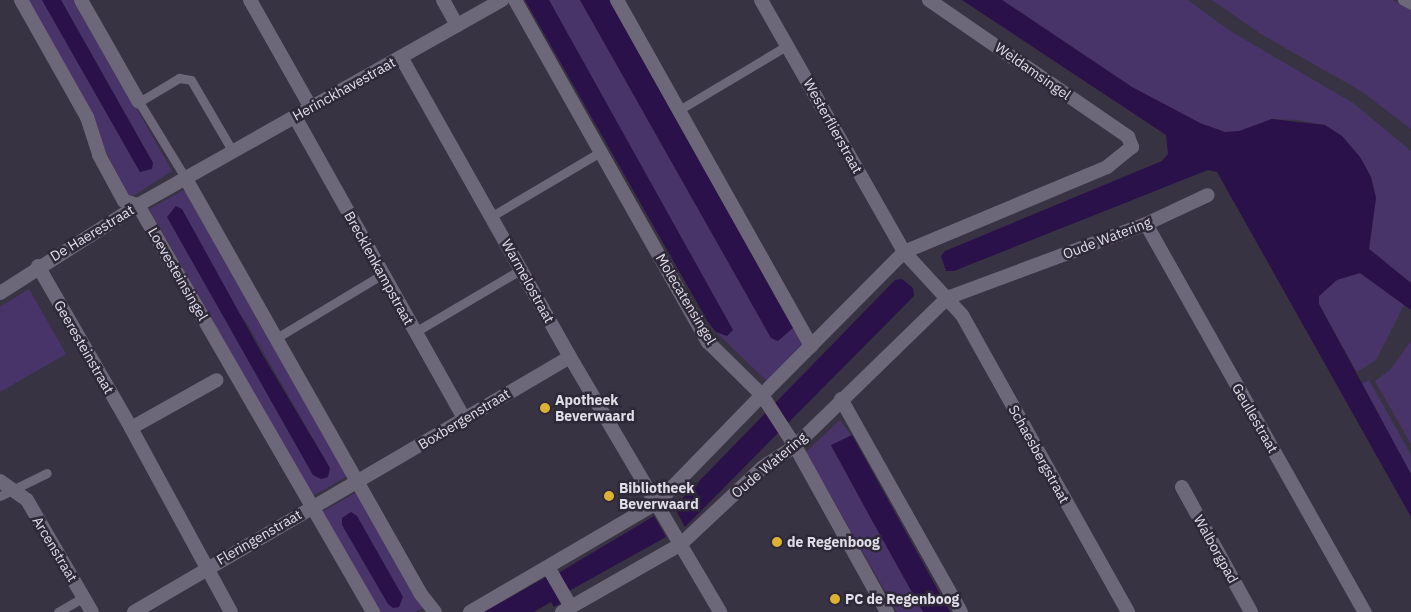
<!DOCTYPE html>
<style>
body{margin:0}
#map{position:relative;width:1411px;height:612px;overflow:hidden;background:#383342;font-family:"IBM Plex Sans",sans-serif}
div>[style]{position:absolute}
[style*='--x']{left:calc(var(--x)*1px);top:calc(var(--y)*1px);width:calc(var(--w)*1px);rotate:calc(var(--a)*1deg)}
.green>*{inset:0;background:#493469}
.water>*{inset:0;background:#2b1149}
.service>*{height:9px;margin:-4.5px;padding:0 4.5px;transform-origin:4.5px;border-radius:4.5px;background:#6d6879}
.pedestrian>*{height:14px;margin:-7px;padding:0 7px;transform-origin:7px;border-radius:7px;background:#6d6879}
.minor>*{height:14px;margin:-7px;padding:0 7px;transform-origin:7px;border-radius:7px;background:#6d6879}
.dots>*{width:14px;height:14px;translate:-50% -50%;box-sizing:border-box;border:2px solid #2e2938;border-radius:50%}
span{translate:-50% -50%;white-space:nowrap;text-align:center;line-height:1.15;-webkit-text-stroke:5px #2e2938;paint-order:stroke}
.street-label{font-size:14px;color:#e1dee8}
.poi-label{font-size:14px;color:#e1dee8;font-weight:700}
.left{translate:0 -50%;text-align:left}
</style>
<div id="map">
<div class="green">
<i style="clip-path:polygon(27px 0,42px 0,140px 172px,153px 163px,61px 0,75px 0,172px 171px,130px 198px)"></i>
<i style="clip-path:polygon(549px 0,580px 0,771px 338px,778px 341px,794px 327px,805px 346px,769px 383px,716px 332px,727px 336px)"></i>
<i style="clip-path:polygon(1002px 0,1188px 0,1230px 31px,1353px 103px,1411px 151px,1411px 283px,1369px 249px,1376px 197px,1371px 177px,1360px 157px,1342px 136px,1325px 125px,1297px 120px,1272px 119px,1239px 132px,1225px 132px,1200px 123px,1132px 87px)"></i>
<i style="clip-path:polygon(1212px 0,1393px 0,1411px 10px,1411px 129px,1361px 91px,1261px 34px)"></i>
<i style="clip-path:polygon(evenodd,186px 189px,348px 476px,312px 496px,149px 209px,186px 189px,167px 217px,248px 325px,330px 468px,313px 475px,167px 217px)"></i>
<i style="clip-path:polygon(1360px 273px,1404px 305px,1376px 360px,1357px 372px,1319px 304px,1319px 296px,1337px 279px)"></i>
<i style="clip-path:polygon(29px 289px,66px 354px,0 392px,0 307px)"></i>
<i style="clip-path:polygon(1411px 341px,1411px 444px,1375px 381px,1390px 370px)"></i>
<i style="clip-path:polygon(1369px 380px,1411px 455px,1411px 474px,1360px 385px)"></i>
<i style="clip-path:polygon(840px 420px,851px 436px,831px 446px,923px 612px,897px 612px,806px 452px)"></i>
<i style="clip-path:polygon(357px 492px,423px 608px,416px 612px,379px 612px,322px 512px)"></i>
</div>
<div class="water">
<i style="clip-path:polygon(42px 0,61px 0,153px 163px,152px 169px,140px 172px)"></i>
<i style="clip-path:polygon(525px 0,549px 0,733px 330px,727px 336px,716px 332px,708px 322px)"></i>
<i style="clip-path:polygon(580px 0,609px 0,794px 327px,778px 341px,771px 338px)"></i>
<i style="clip-path:polygon(962px 0,1002px 0,1132px 87px,1200px 123px,1225px 132px,1239px 131px,1272px 119px,1325px 125px,1342px 136px,1360px 157px,1371px 177px,1376px 198px,1369px 249px,1411px 283px,1411px 310px,1360px 273px,1337px 280px,1319px 296px,1319px 304px,1411px 474px,1411px 517px,1217px 172px,1208px 170px,954px 271px,946px 271px,941px 256px,945px 251px,1162px 161px,1168px 154px,1166px 135px)"></i>
<i style="clip-path:polygon(176px 206px,182px 209px,261px 352px,330px 468px,328px 477px,321px 479px,313px 475px,167px 217px)"></i>
<i style="clip-path:polygon(902px 279px,913px 288px,914px 296px,685px 527px,674px 507px,895px 280px)"></i>
<i style="clip-path:polygon(852px 435px,950px 612px,923px 612px,869px 515px,831px 445px)"></i>
<i style="clip-path:polygon(351px 512px,357px 516px,403px 597px,399px 607px,393px 608px,388px 604px,342px 525px,342px 518px)"></i>
<i style="clip-path:polygon(654px 516px,666px 537px,560px 596px,564px 602px,554px 607px,551px 602px,534px 612px,484px 612px,548px 576px,550px 578px)"></i>
</div>
<div class="service">
<i style="--x:1402;--y:0;--w:10;--a:29"></i>
<i style="--x:679;--y:110;--w:127;--a:-30.8"></i>
<i style="--x:186;--y:179;--w:90;--a:-121.4"></i>
<i style="--x:139;--y:102;--w:47;--a:-31"></i>
<i style="--x:179;--y:78;--w:12;--a:9"></i>
<i style="--x:191;--y:80;--w:83;--a:59.7"></i>
<i style="--x:492;--y:216;--w:128;--a:-30.6"></i>
<i style="--x:415;--y:332;--w:124;--a:-30.5"></i>
<i style="--x:283;--y:334;--w:117;--a:-31"></i>
<i style="--x:0;--y:496;--w:52;--a:-26.1"></i>
<i style="--x:58;--y:612;--w:30;--a:-30"></i>
</div>
<div class="pedestrian">
<i style="--x:21;--y:0;--w:134;--a:60.6"></i>
<i style="--x:87;--y:117;--w:40;--a:72"></i>
<i style="--x:99;--y:155;--w:52;--a:61.5"></i>
<i style="--x:124;--y:201;--w:15;--a:16"></i>
<i style="--x:138;--y:205;--w:470;--a:60"></i>
<i style="--x:81;--y:0;--w:117;--a:60.4"></i>
<i style="--x:515;--y:0;--w:393;--a:60.6"></i>
<i style="--x:708;--y:342;--w:76;--a:44.5"></i>
<i style="--x:762;--y:395;--w:61;--a:57.1"></i>
<i style="--x:795;--y:446;--w:190;--a:61"></i>
<i style="--x:617;--y:0;--w:397;--a:60.7"></i>
<i style="--x:929;--y:0;--w:242;--a:34.5"></i>
<i style="--x:1128;--y:137;--w:11;--a:68"></i>
<i style="--x:186;--y:179;--w:476;--a:60.5"></i>
<i style="--x:420;--y:593;--w:24;--a:52"></i>
<i style="--x:1146;--y:224;--w:68;--a:-25.1"></i>
<i style="--x:762;--y:395;--w:202;--a:-45.2"></i>
<i style="--x:841;--y:399;--w:244;--a:60.6"></i>
<i style="--x:1182;--y:487;--w:143;--a:61.1"></i>
<i style="--x:548;--y:567;--w:46;--a:60.1"></i>
<i style="--x:470;--y:612;--w:218;--a:-30.3"></i>
<i style="--x:562;--y:612;--w:137;--a:-29.7"></i>
<i style="--x:681;--y:544;--w:112;--a:-43.2"></i>
<i style="--x:763;--y:467;--w:38;--a:-33"></i>
<i style="--x:795;--y:446;--w:212;--a:-44.2"></i>
</div>
<div class="minor">
<i style="--x:250;--y:0;--w:124;--a:60.5"></i>
<i style="--x:443;--y:0;--w:29;--a:61"></i>
<i style="--x:761;--y:0;--w:290;--a:60.4"></i>
<i style="--x:401;--y:57;--w:344;--a:60.6"></i>
<i style="--x:570;--y:357;--w:296;--a:59.5"></i>
<i style="--x:295;--y:117;--w:345;--a:60.7"></i>
<i style="--x:38;--y:266;--w:187;--a:60.1"></i>
<i style="--x:131;--y:428;--w:209;--a:61.5"></i>
<i style="--x:0;--y:293;--w:164;--a:-32.5"></i>
<i style="--x:138;--y:205;--w:418;--a:-29.4"></i>
<i style="--x:947;--y:298;--w:212;--a:-20.4"></i>
<i style="--x:1146;--y:224;--w:446;--a:60.6"></i>
<i style="--x:131;--y:428;--w:98;--a:-29.2"></i>
<i style="--x:0;--y:481;--w:33;--a:35"></i>
<i style="--x:27;--y:500;--w:129;--a:59.9"></i>
<i style="--x:658;--y:502;--w:149;--a:-45.8"></i>
<i style="--x:134;--y:612;--w:505;--a:-30.32"></i>
<i style="--x:1128;--y:612;--w:340;--a:-119.2"></i>
<i style="--x:962;--y:315;--w:86;--a:-132.6"></i>
<i style="--x:904;--y:252;--w:220;--a:-22.7"></i>
<i style="--x:1107;--y:167;--w:32;--a:-39"></i>
</div>
<div class="dots">
<i style="left:545px;top:408px;background:#dbb233"></i>
<i style="left:609px;top:496px;background:#dbb233"></i>
<i style="left:777px;top:542px;background:#dbb233"></i>
<i style="left:835px;top:599px;background:#dbb233"></i>
</div>
<div class="street-label">
<span style="left:1033px;top:71px;rotate:35deg">Weldamsingel</span>
<span style="left:344px;top:89px;rotate:-29deg">Herinckhavestraat</span>
<span style="left:833px;top:126px;rotate:61deg">Westerflierstraat</span>
<span style="left:92px;top:233px;rotate:-31deg">De Haerestraat</span>
<span style="left:1107px;top:238px;rotate:-21deg">Oude Watering</span>
<span style="left:379px;top:268px;rotate:61deg">Brecklenkampstraat</span>
<span style="left:178px;top:274px;rotate:60deg">Loevesteinsingel</span>
<span style="left:528px;top:281px;rotate:61deg">Warmelostraat</span>
<span style="left:686px;top:299px;rotate:59deg">Molecatensingel</span>
<span style="left:84px;top:347px;rotate:60deg">Geeresteinstraat</span>
<span style="left:1255px;top:418px;rotate:60deg">Geullestraat</span>
<span style="left:464px;top:419px;rotate:-31deg">Boxbergenstraat</span>
<span style="left:1039px;top:454px;rotate:61deg">Schaesbergstraat</span>
<span style="left:769px;top:465px;rotate:-40deg">Oude Watering</span>
<span style="left:259px;top:537px;rotate:-30deg">Fleringenstraat</span>
<span style="left:55px;top:549px;rotate:59deg">Arcenstraat</span>
<span style="left:1216px;top:549px;rotate:61deg">Walborgpad</span>
</div>
<div class="poi-label">
<span class="left" style="left:555px;top:408px">Apotheek<br>Beverwaard</span>
<span class="left" style="left:619px;top:496px">Bibliotheek<br>Beverwaard</span>
<span class="left" style="left:787px;top:542px">de Regenboog</span>
<span class="left" style="left:845px;top:599px">PC de Regenboog</span>
</div>
</div>
